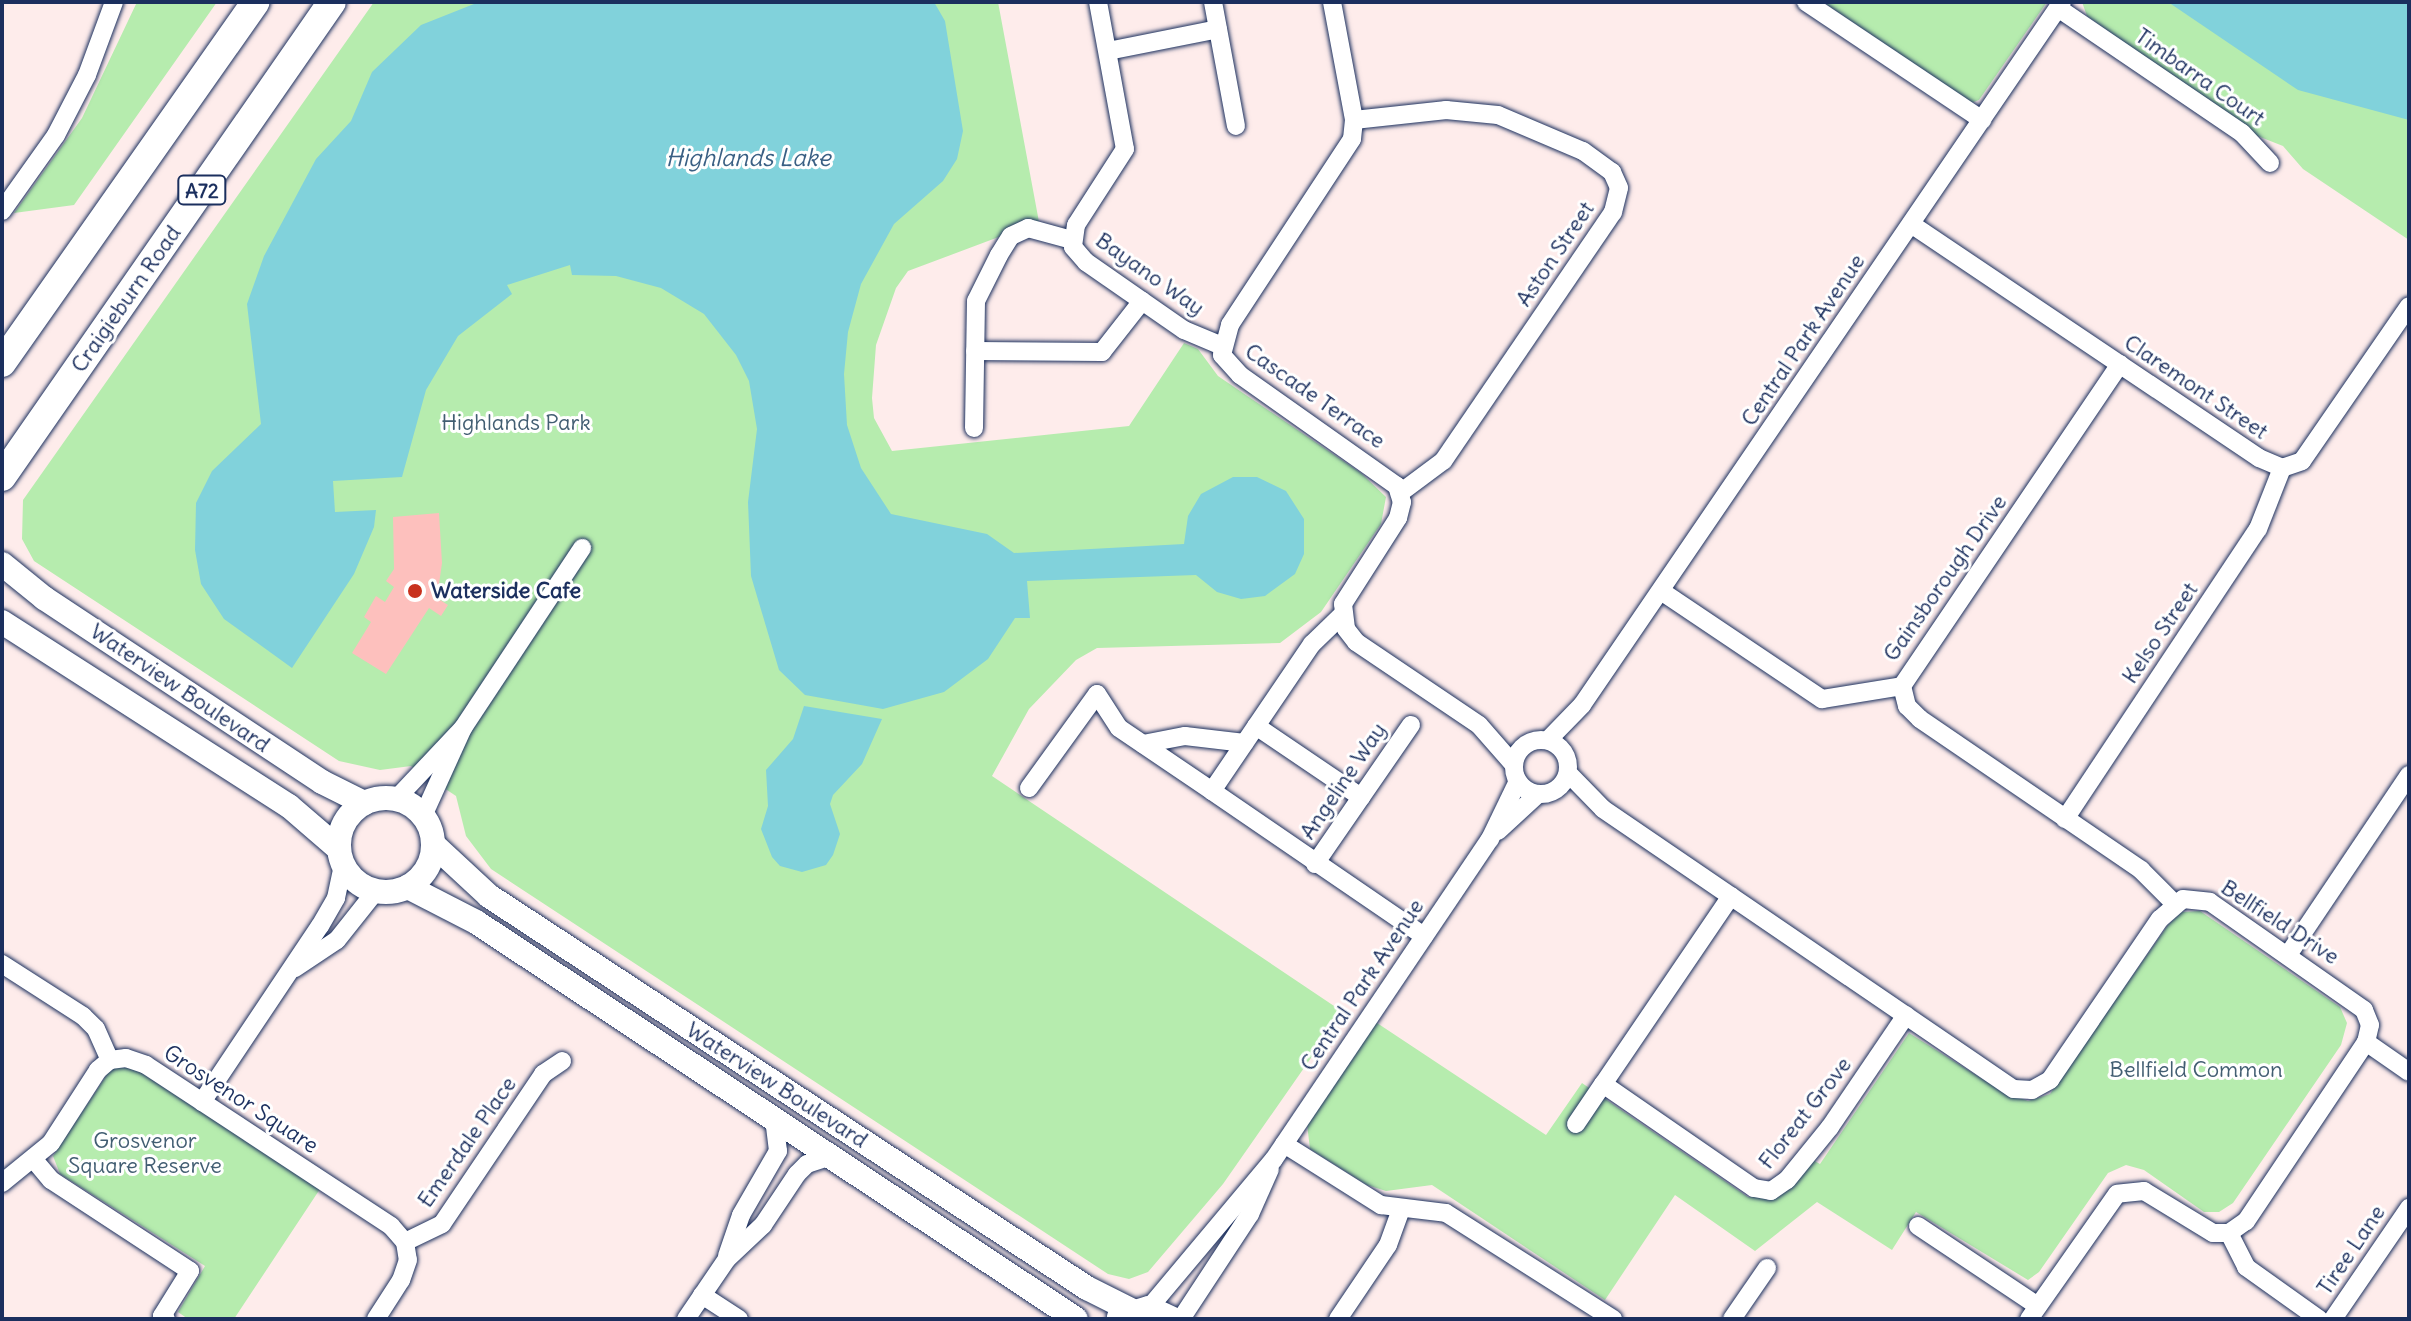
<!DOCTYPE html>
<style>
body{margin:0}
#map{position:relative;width:2411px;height:1321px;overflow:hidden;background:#feeceb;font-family:Delius,sans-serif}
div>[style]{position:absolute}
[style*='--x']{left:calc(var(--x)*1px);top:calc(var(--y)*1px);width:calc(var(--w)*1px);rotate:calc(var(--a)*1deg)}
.green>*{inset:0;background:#b6ecae}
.water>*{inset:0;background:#81d2db}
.building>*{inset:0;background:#fdc0bd}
.roads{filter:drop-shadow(0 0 2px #1b2f5e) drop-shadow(0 0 2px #1b2f5e)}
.street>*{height:18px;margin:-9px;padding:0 9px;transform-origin:9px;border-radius:9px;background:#fff}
.street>.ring{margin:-9px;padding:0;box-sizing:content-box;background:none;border:18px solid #fff;border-radius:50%}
.secondary>*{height:24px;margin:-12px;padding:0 12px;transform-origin:12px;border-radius:12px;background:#fff}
.secondary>.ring{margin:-12px;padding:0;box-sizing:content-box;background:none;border:24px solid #fff;border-radius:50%}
.primary>*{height:28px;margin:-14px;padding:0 14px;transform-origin:14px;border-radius:14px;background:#fff}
.dots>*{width:22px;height:22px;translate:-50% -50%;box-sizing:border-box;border:4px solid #fff;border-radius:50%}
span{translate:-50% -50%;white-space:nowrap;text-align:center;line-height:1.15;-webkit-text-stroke:6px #fff;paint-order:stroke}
.shield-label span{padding:2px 6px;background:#fff;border:2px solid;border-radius:6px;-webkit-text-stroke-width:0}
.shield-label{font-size:20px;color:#1b2f5e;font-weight:700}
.street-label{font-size:22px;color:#1b2f5e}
.park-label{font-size:22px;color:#425e72}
.poi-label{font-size:22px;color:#1b2f5e;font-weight:700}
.left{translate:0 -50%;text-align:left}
.water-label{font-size:24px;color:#3a6084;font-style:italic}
.frame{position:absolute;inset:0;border:4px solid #1b2f5e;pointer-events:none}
</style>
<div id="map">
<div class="green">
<i style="clip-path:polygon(137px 2px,217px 2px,74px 205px,14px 213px,82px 118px)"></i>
<i style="clip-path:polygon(374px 2px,998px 2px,1039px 222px,908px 271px,896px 288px,876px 345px,872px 398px,874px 418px,892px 451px,1129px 426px,1184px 343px,1198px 349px,1218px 376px,1361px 473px,1386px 497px,1381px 524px,1321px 612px,1280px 643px,1097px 648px,1076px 660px,1029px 709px,992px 776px,1343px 1012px,1223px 1184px,1148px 1272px,1129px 1279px,1108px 1274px,491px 869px,466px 836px,456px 796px,411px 766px,380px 770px,339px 761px,34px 561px,22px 539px,23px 500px)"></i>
<i style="clip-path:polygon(1823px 2px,2047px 2px,1979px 100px,1971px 103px)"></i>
<i style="clip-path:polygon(2082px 2px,2409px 2px,2409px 240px,2303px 169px,2283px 146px,2255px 135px,2087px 16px)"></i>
<i style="clip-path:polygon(2200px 911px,2340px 1007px,2347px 1023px,2341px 1045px,2233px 1203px,2219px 1212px,2204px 1212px,2144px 1170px,2126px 1165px,2108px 1173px,2039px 1272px,2028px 1280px,1916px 1212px,1892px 1250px,1817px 1202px,1755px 1251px,1675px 1195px,1605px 1300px,1432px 1185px,1386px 1191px,1367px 1185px,1310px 1149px,1307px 1124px,1374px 1021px,1546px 1135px,1582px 1083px,1748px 1197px,1768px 1195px,1811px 1159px,1820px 1164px,1909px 1033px,2003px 1092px,2028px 1101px,2050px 1094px,2168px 925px,2182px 912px)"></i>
<i style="clip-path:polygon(112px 1067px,134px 1068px,320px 1189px,234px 1319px,188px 1319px,178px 1312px,205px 1266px,60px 1174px,53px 1156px)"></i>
</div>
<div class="water">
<i style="clip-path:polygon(479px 2px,934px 2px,945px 21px,963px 131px,957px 159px,943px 181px,894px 224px,861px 284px,848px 332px,844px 374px,847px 425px,861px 468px,891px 514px,987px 534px,1014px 553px,1184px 544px,1188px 516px,1201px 494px,1233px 477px,1257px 477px,1286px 491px,1304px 519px,1304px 554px,1295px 574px,1265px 596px,1241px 599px,1217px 592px,1196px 575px,1027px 581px,1030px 618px,1015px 618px,988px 659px,944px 692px,883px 709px,805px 695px,779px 670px,751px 576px,748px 502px,757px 429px,749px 381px,736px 355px,704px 314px,661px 288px,616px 276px,572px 275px,570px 265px,507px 285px,512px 294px,458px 336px,426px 390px,402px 477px,333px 481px,335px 512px,376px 510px,374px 527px,354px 574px,292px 668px,224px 619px,201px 584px,195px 550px,196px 503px,212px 471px,261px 424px,247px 304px,264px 256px,316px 159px,351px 121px,372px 72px,421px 25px)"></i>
<i style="clip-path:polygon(2168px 2px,2409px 2px,2409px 120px,2298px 90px)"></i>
<i style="clip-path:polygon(804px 706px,882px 719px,862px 764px,833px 795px,830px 804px,840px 834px,833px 855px,826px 865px,802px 872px,780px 866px,772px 857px,761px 829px,768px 806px,766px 770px,793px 739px)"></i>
</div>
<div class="building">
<i style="clip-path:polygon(439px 513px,442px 563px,437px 598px,448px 605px,441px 616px,429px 608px,386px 674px,352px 653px,371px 622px,364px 617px,376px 596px,385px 602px,394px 587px,386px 581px,394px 569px,393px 517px)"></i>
</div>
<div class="roads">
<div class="street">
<i style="--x:1098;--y:2;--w:149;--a:79.6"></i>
<i style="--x:1125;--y:149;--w:90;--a:122.8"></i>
<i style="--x:1076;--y:225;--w:22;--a:98"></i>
<i style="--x:1073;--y:247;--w:20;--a:49"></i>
<i style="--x:1086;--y:262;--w:119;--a:34.8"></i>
<i style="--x:1184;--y:330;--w:41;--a:22.8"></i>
<i style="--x:1213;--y:2;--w:126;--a:79.5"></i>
<i style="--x:1332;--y:2;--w:120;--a:79.4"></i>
<i style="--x:1354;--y:120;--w:19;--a:96"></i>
<i style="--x:1352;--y:139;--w:222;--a:123.3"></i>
<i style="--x:1230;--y:325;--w:31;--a:105"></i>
<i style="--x:1222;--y:355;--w:27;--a:48"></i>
<i style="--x:1240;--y:375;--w:192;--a:35.3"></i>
<i style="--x:1397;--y:486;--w:17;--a:73"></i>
<i style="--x:1402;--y:502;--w:16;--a:104"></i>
<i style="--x:1398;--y:518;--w:102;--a:122.6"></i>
<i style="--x:1343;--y:604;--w:25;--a:83"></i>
<i style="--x:1346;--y:629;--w:16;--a:52"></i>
<i style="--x:1356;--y:642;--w:148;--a:34"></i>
<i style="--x:1479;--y:725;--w:53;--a:48.8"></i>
<i style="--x:1806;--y:2;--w:212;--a:33.8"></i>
<i style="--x:2058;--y:8;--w:222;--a:34.2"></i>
<i style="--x:2242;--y:133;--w:41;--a:47"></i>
<i style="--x:1108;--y:51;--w:112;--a:-11.3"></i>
<i style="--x:1354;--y:120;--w:93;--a:-6.2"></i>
<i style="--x:1446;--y:110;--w:52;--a:5.5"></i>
<i style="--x:1498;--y:115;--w:92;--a:23"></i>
<i style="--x:1583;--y:151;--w:36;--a:36"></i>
<i style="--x:1612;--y:172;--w:17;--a:66"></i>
<i style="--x:1619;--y:188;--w:25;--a:104"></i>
<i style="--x:1613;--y:212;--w:301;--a:124.3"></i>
<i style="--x:1443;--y:461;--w:54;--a:143.3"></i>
<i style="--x:2;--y:211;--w:93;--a:-54.6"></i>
<i style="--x:56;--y:135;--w:68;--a:-62.7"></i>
<i style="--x:87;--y:75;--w:78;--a:-69.7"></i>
<i style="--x:1911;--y:224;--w:419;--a:33.9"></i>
<i style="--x:2259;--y:458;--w:25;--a:23"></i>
<i style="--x:2282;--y:468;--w:21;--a:-19"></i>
<i style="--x:2302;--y:461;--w:188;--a:-55.4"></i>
<i style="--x:975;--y:351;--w:127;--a:0.5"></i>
<i style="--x:1102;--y:352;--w:65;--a:-51.9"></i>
<i style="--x:2120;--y:364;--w:389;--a:124.1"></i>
<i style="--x:1902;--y:686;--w:21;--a:76"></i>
<i style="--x:1907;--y:706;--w:18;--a:45"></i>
<i style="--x:1920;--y:719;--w:268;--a:34.3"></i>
<i style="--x:2141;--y:870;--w:47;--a:45"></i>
<i style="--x:974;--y:428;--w:127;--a:-89.1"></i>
<i style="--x:976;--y:301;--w:51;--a:-63.4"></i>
<i style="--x:999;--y:255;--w:22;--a:-58"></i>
<i style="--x:1011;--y:236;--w:19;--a:-25"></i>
<i style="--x:1028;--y:228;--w:46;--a:15.3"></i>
<i style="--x:1661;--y:591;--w:194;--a:33.9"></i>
<i style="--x:1822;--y:699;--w:81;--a:-9.2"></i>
<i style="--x:1256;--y:726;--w:127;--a:34.1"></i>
<i class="ring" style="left:1514px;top:740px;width:36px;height:36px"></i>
<i style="--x:1548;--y:740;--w:49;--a:-45.8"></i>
<i style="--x:1582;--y:705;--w:851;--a:-55.68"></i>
<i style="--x:1143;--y:744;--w:43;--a:-10.8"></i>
<i style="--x:1185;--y:736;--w:60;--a:6.7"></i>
<i style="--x:1568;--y:773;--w:50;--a:45.8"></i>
<i style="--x:1603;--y:809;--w:497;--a:34.3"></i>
<i style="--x:2014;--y:1089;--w:18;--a:3"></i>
<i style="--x:2032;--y:1090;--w:21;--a:-29"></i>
<i style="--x:2050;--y:1080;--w:195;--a:-55.7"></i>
<i style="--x:2160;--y:919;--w:30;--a:-41"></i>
<i style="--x:2183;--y:899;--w:27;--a:6"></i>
<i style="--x:2210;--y:902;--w:188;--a:35"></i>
<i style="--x:2364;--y:1010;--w:16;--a:68"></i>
<i style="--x:2370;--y:1025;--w:17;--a:103"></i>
<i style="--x:2366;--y:1042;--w:216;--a:123.8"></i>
<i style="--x:2246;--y:1221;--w:21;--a:145"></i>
<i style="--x:2229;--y:1233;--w:16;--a:180"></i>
<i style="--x:2213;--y:1233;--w:81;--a:-148.7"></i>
<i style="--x:2144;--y:1191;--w:27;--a:174"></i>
<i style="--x:2117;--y:1194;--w:153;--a:125.1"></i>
<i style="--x:1029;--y:788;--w:116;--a:-54.1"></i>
<i style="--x:1097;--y:694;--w:40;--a:57.1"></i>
<i style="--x:1119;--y:728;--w:112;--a:34.1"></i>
<i style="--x:1212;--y:791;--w:178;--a:-55.8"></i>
<i style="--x:1312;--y:644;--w:42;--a:-44"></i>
<i style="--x:1212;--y:791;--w:257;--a:34.4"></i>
<i style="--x:396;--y:799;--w:98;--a:-46.7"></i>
<i style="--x:463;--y:728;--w:216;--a:-56.5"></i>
<i style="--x:423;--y:816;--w:94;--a:-65.6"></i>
<i style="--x:2065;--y:819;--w:348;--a:-56.4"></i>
<i style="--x:2258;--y:529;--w:66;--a:-68.5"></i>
<i style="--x:1498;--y:831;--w:54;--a:-42.8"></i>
<i style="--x:1315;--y:864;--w:169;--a:-55.4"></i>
<i style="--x:1731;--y:896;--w:227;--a:124.2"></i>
<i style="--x:1603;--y:1084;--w:183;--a:34.6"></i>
<i style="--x:1754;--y:1188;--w:17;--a:10"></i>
<i style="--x:1771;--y:1191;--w:19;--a:-35"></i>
<i style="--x:1787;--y:1180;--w:68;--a:-50.9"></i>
<i style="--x:1830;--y:1127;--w:135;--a:-55.8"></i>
<i style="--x:2288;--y:955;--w:217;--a:-56.1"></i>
<i style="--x:2;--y:964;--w:96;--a:32.7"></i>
<i style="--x:83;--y:1016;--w:18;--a:45"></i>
<i style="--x:96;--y:1029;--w:34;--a:66"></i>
<i style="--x:295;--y:968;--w:50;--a:-33.7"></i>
<i style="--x:337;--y:940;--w:63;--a:-51.5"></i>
<i style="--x:2366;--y:1042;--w:52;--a:34.9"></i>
<i style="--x:202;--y:1102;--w:212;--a:-56.2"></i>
<i style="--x:320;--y:926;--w:32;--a:-60"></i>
<i style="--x:336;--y:898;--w:35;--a:-78"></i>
<i style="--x:1576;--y:1124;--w:48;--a:-56"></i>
<i style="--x:1284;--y:1144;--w:115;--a:32.2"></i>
<i style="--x:1381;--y:1205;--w:65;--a:7"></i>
<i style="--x:1446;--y:1213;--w:198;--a:32.4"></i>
<i style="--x:35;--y:1161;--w:25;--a:50"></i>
<i style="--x:51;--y:1180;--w:166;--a:33.2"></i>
<i style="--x:190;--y:1271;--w:53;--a:121.9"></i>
<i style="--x:162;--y:1316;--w:5;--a:37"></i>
<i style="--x:2;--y:1183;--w:63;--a:-39.2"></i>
<i style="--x:51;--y:1143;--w:87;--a:-57.2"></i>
<i style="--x:98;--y:1070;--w:16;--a:-40"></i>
<i style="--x:110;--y:1060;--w:16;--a:-7"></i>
<i style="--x:126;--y:1058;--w:21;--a:19"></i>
<i style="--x:146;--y:1065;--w:293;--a:33.3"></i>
<i style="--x:391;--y:1226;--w:21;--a:49"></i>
<i style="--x:405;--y:1242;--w:18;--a:81"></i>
<i style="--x:408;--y:1260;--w:21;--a:109"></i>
<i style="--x:401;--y:1280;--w:46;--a:122.7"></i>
<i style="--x:1918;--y:1226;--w:144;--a:33.7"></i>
<i style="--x:2229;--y:1233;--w:38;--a:63"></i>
<i style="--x:2246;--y:1267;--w:90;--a:35.5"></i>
<i style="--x:405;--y:1242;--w:41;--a:-25.9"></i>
<i style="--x:442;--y:1224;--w:181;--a:-56"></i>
<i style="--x:543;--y:1074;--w:23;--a:-34"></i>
<i style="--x:727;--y:1256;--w:43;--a:-71.1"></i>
<i style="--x:741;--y:1215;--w:74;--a:-60"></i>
<i style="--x:778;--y:1151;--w:33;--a:-97"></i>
<i style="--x:702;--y:1295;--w:44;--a:33"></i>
<i style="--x:1149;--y:1308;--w:194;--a:-50"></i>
<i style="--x:1274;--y:1159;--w:386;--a:-56"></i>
<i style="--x:1490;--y:839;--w:64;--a:-64.2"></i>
<i style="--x:686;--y:1319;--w:73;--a:-55.7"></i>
<i style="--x:727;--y:1259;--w:50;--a:-43.4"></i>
<i style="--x:763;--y:1225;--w:61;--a:-56.3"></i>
<i style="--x:797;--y:1174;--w:14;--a:-45"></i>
<i style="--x:807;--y:1164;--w:25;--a:-18"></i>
<i style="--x:1181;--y:1319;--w:126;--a:-56.7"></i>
<i style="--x:1250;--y:1214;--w:49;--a:-66"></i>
<i style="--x:1338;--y:1319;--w:89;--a:-56"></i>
<i style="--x:1388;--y:1245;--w:38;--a:-70"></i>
<i style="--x:1732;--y:1319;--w:62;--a:-55.5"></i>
<i style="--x:2333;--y:1319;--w:135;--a:-55.6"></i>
</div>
<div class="secondary">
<i style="--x:2;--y:564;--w:54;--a:39"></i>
<i style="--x:44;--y:598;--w:333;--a:33.5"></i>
<i style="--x:322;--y:782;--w:47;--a:26.6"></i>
<i style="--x:2;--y:622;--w:341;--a:32.7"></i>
<i style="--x:289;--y:806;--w:66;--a:40.7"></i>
<i class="ring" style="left:339px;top:798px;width:70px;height:70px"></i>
<i style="--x:434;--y:845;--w:75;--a:42.8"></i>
<i style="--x:489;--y:896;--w:715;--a:33.25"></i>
<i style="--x:1087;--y:1288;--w:49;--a:26.6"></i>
<i style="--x:408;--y:887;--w:76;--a:27.2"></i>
<i style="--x:476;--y:922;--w:719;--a:33.49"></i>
<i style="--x:1119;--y:1317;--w:31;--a:-17"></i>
<i style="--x:1149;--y:1308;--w:26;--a:25"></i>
</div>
<div class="primary">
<i style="--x:2;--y:363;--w:441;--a:-54.9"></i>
<i style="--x:2;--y:477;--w:578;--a:-55.21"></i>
</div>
</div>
<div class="dots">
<i style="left:415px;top:591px;background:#c8321e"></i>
</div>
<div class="shield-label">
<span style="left:202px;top:190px">A72</span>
</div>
<div class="street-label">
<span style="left:2200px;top:77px;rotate:35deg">Timbarra Court</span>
<span style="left:1555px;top:254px;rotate:-56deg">Aston Street</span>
<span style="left:1150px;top:274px;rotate:35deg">Bayano Way</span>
<span style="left:126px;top:299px;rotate:-55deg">Craigieburn Road</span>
<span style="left:1803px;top:340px;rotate:-56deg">Central Park Avenue</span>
<span style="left:2196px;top:387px;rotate:34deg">Claremont Street</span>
<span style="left:1315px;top:396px;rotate:35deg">Cascade Terrace</span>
<span style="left:1945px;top:578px;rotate:-55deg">Gainsborough Drive</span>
<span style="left:2160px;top:633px;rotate:-56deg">Kelso Street</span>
<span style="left:180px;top:688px;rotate:34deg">Waterview Boulevard</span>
<span style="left:1343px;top:781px;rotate:-56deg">Angeline Way</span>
<span style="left:2280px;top:922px;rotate:33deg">Bellfield Drive</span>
<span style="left:1362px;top:985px;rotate:-56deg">Central Park Avenue</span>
<span style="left:777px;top:1085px;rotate:33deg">Waterview Boulevard</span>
<span style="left:241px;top:1099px;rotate:33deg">Grosvenor Square</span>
<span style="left:1805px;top:1113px;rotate:-52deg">Floreat Grove</span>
<span style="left:467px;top:1142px;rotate:-55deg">Emerdale Place</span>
<span style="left:2351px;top:1250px;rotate:-56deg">Tiree Lane</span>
</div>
<div class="park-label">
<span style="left:516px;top:423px">Highlands Park</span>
<span style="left:2196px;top:1070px">Bellfield Common</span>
<span style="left:145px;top:1153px">Grosvenor<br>Square Reserve</span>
</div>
<div class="poi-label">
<span class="left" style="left:431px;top:591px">Waterside Cafe</span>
</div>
<div class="water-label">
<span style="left:748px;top:158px">Highlands Lake</span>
</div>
<div class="frame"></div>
</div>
